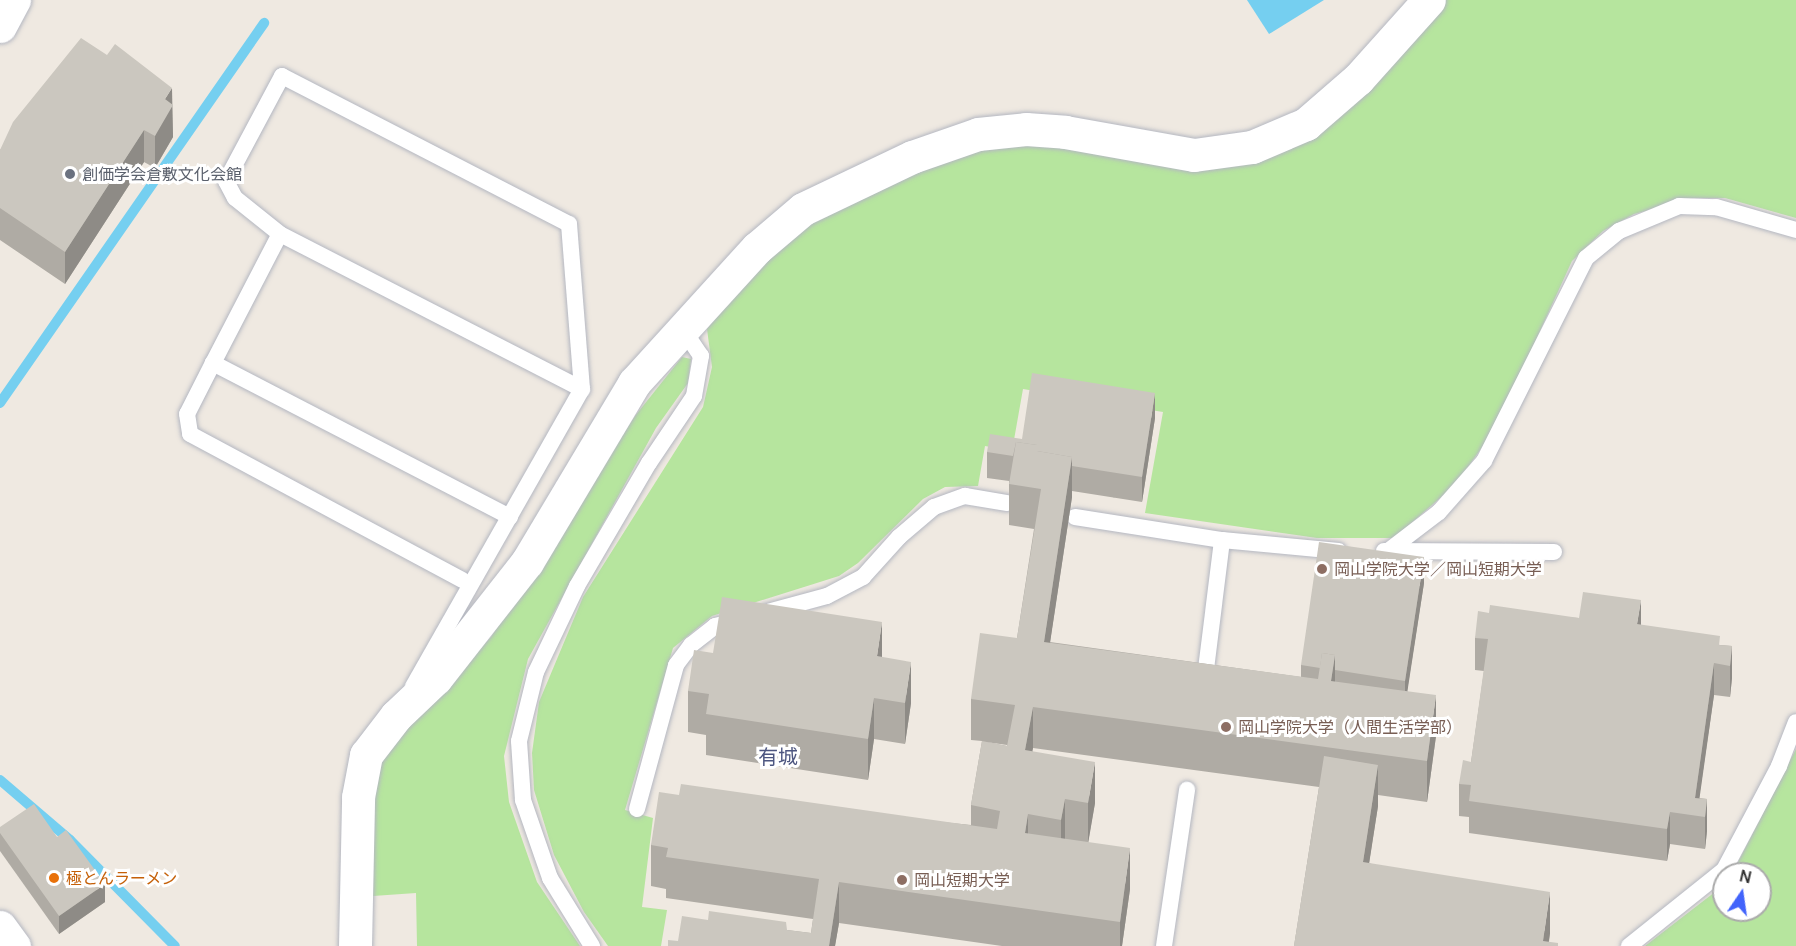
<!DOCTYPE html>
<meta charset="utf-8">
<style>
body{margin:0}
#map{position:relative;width:1796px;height:946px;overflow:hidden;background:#efe9e1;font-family:Manrope,"Noto Sans JP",sans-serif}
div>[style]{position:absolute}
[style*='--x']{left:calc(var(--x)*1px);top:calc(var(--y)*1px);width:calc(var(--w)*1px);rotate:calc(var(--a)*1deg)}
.green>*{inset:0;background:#b6e59e}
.water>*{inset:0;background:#75cff0}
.stream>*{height:10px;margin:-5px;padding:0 5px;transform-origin:5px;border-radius:5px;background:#75cff0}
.roads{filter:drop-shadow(0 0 2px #b4b7c1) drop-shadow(0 0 2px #b4b7c1)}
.service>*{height:16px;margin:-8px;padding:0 8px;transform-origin:8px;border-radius:8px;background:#fff}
.minor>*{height:33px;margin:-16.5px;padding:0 16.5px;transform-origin:16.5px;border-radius:16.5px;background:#fff}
.tertiary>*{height:33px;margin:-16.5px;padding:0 16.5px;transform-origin:16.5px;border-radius:16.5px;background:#fff}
.wall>*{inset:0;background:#afaba4}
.shaded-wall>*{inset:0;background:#8e8b86}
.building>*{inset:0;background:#cbc7bf}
.dots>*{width:16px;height:16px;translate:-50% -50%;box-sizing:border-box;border:3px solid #fff;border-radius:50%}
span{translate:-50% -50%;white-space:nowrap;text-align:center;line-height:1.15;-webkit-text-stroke:6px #fff;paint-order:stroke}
.worship-label{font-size:16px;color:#5b616d}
.left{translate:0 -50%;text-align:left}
.education-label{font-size:16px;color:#785e54}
.food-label{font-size:16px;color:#c56008}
.quarter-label{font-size:20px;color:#4d5680}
.north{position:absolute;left:1712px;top:862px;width:60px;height:60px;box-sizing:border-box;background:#fff;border:2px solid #ababab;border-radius:50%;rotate:13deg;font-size:16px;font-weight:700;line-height:24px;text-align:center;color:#2e2e2e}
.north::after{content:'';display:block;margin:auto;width:21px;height:27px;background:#4264fb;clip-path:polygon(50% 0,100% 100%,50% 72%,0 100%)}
</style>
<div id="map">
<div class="green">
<i style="clip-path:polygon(1444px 0,1796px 0,1796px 218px,1725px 198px,1694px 198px,1634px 214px,1603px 231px,1572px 261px,1495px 429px,1455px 485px,1394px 538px,1317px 538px,1145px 513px,1163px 412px,1023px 389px,1012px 451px,985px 446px,978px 486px,945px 487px,923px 499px,858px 563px,839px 576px,712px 616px,673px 648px,625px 810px,653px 818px,642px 907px,667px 910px,661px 946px,608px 946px,584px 912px,554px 855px,534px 790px,532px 753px,539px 702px,583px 597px,703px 407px,712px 367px,707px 329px,736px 292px,769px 256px,815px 221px,896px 177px,969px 152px,1032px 140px,1271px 156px,1307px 142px,1387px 64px)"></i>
<i style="clip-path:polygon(682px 357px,691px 359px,688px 383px,656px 428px,528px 659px,504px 756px,509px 802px,537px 882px,580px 946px,417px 946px,416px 893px,373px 896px,369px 838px,373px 765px,491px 637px,635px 416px)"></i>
<i style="clip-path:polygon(1796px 749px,1796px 946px,1645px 946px,1724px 885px,1724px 910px,1760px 910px,1760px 874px,1732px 874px)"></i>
</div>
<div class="water">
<i style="clip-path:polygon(1247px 0,1324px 0,1269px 34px)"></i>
</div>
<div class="stream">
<i style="--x:0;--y:403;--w:463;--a:-55.2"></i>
<i style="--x:0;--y:780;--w:92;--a:40.6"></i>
<i style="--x:70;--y:840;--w:149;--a:45.3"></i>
</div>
<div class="roads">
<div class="service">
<i style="--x:280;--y:234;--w:58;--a:-141.3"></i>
<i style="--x:235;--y:198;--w:19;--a:-118"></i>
<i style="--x:226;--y:181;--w:119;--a:-61.9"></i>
<i style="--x:282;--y:76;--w:323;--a:27.3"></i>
<i style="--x:569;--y:224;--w:166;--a:85.5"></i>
<i style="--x:582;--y:389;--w:342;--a:119.6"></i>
<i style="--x:213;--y:363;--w:57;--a:117"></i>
<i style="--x:187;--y:414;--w:20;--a:81"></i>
<i style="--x:190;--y:434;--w:309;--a:28.2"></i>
<i style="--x:510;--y:517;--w:335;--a:-152.6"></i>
<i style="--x:213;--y:363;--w:145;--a:-62.6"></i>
<i style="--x:280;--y:234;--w:339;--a:27.2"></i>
<i style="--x:1075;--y:517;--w:149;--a:8.9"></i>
<i style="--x:1222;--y:540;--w:117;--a:5.4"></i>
<i style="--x:1384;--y:551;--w:170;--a:0.3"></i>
<i style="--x:1388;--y:551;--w:64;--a:-37.4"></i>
<i style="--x:1439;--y:512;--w:68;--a:-48.6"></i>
<i style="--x:1484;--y:461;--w:227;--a:-63.3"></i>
<i style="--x:1586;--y:258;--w:43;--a:-39.3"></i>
<i style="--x:1619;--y:231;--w:65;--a:-22.6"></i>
<i style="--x:1679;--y:206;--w:37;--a:2"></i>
<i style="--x:1716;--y:207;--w:83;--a:16"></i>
<i style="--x:764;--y:613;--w:65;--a:-15.1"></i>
<i style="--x:827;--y:596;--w:41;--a:-27.8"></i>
<i style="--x:863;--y:577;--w:54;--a:-48"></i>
<i style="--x:899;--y:537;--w:46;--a:-40.6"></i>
<i style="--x:934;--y:507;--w:33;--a:-20"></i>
<i style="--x:965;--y:496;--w:43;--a:9.5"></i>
<i style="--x:1204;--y:685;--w:146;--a:-82.9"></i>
<i style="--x:637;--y:809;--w:149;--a:-74.8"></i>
<i style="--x:676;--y:665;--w:25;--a:-53"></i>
<i style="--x:691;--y:645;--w:31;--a:-38"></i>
<i style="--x:715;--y:626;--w:25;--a:-14"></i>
<i style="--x:592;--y:946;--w:80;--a:-121.7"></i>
<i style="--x:550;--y:878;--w:83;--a:-109.1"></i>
<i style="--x:523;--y:800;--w:59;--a:-93.9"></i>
<i style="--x:519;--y:741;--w:71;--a:-76.2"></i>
<i style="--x:536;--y:672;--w:95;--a:-64.5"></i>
<i style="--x:577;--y:586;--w:143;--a:-59.7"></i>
<i style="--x:649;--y:463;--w:81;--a:-56.1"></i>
<i style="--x:694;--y:396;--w:41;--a:-80.1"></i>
<i style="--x:701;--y:356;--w:32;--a:-124"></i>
<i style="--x:1164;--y:946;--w:158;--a:-81.6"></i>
<i style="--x:1629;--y:946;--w:122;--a:-38.7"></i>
<i style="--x:1724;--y:870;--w:118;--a:-62.1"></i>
<i style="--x:1779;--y:766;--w:47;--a:-68.9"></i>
</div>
<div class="minor">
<i style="--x:355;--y:946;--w:149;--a:-88.8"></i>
<i style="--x:358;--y:797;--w:43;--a:-79.2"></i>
<i style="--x:366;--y:755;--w:49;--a:-52.4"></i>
<i style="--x:396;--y:716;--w:55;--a:-43.5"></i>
<i style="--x:436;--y:678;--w:147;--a:-51.9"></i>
<i style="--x:527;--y:562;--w:209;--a:-59.1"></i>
<i style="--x:634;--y:383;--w:183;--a:-47.7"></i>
<i style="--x:757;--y:248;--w:60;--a:-40.3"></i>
<i style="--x:803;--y:209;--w:121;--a:-25.5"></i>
<i style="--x:912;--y:157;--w:70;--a:-19.2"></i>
<i style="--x:978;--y:134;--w:48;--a:-5.9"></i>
<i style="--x:1026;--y:129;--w:39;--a:4"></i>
<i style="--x:1065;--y:132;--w:131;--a:10.1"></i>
<i style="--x:1194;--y:155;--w:59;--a:-7.9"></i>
<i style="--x:1252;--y:147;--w:59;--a:-23.1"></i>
<i style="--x:1306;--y:124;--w:69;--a:-40.9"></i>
<i style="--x:1358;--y:79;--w:106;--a:-48.1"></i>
</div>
<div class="tertiary">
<i style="--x:0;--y:26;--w:30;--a:-62"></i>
<i style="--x:0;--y:927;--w:24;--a:54"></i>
</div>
</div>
<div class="wall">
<i style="clip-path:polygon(107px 55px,172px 104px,173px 137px,155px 168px,144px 162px,65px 284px,0 240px,0 150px)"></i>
<i style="clip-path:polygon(evenodd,1155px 418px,1142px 502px,1072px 491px,1072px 497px,1050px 642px,1301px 677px,1301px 665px,1424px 583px,1407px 691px,1436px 736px,1427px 802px,1378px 795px,1378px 806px,1369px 863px,1550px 933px,1549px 942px,1294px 946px,1319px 787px,1033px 748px,1032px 751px,1095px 803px,1088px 842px,1130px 889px,1122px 946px,1002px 946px,839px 923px,835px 946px,668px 946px,678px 941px,787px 930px,811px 933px,813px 919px,666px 898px,666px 889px,651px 886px,651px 845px,679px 795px,971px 825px,971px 805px,982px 741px,971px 740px,971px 699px,1017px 638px,1034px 529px,1009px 525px,1009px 481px,987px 478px,987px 452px,1022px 439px,1155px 418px,986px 742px,1007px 745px,1007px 746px,986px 742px)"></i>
<i style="clip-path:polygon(1489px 613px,1579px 618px,1641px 625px,1720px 645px,1732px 646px,1732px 678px,1730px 697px,1714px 695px,1699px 798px,1707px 799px,1707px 831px,1705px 849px,1670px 844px,1667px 861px,1469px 833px,1469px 817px,1459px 816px,1459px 784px,1471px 762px,1484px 671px,1475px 670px,1475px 638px)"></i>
<i style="clip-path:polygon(713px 653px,882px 657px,911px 703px,905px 744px,874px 739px,868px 780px,706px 755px,706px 735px,688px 732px,688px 691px)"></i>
<i style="clip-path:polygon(0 827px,57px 837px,105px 902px,59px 934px,0 851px)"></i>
</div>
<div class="shaded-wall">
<i style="clip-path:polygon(172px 88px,173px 137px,155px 168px,155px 136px,165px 99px)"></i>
<i style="clip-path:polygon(144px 130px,144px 162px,65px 284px,65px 252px)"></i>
<i style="clip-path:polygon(1155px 393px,1155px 418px,1142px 502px,1142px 477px)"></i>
<i style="clip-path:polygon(1072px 457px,1072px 497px,1044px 683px,1044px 642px)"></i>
<i style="clip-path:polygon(1424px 557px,1424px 583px,1405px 707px,1405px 681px)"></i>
<i style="clip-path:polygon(1641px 600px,1641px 632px,1637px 624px)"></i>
<i style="clip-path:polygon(882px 622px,882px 663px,877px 656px)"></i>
<i style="clip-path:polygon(1732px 646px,1732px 678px,1730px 697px,1730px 666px)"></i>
<i style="clip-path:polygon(1335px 655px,1335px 696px,1331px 681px)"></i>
<i style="clip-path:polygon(911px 662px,911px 703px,905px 744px,905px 703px)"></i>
<i style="clip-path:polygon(1714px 663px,1714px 695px,1697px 816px,1695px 798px)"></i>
<i style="clip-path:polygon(1436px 695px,1436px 736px,1427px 802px,1427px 761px)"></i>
<i style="clip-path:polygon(874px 698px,874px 739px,868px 780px,868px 739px)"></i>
<i style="clip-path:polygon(1033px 707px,1033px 748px,1025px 791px,1025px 750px)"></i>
<i style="clip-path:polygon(1095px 762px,1095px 803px,1088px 844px,1088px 803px)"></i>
<i style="clip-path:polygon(1378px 765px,1378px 806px,1363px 903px,1363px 862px)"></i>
<i style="clip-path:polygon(1065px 799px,1065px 840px,1061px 861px,1061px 820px)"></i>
<i style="clip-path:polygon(1707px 799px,1707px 831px,1705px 849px,1705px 817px)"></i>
<i style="clip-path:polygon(1670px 812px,1670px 844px,1667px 861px,1667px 829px)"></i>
<i style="clip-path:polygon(1028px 814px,1028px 855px,1025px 833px)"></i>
<i style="clip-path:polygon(1130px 848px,1130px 889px,1122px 946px,1120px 946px,1120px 922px)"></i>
<i style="clip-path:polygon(839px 882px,839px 923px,835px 946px,829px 946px)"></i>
<i style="clip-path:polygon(105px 884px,105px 902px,59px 934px,59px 916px)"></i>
<i style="clip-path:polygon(1550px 892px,1550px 933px,1548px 946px,1543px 941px)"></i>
</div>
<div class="building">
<i style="clip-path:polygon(81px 38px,107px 55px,115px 44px,172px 88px,165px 99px,173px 105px,155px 136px,144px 130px,65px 252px,0 208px,0 150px,13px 122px)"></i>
<i style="clip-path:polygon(1032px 373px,1155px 393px,1142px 477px,1072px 466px,1072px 457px,1037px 451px,1037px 445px,1016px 442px,1013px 456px,987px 452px,990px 434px,1022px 439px)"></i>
<i style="clip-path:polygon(1016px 442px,1037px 445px,1037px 451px,1072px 457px,1044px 642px,1318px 679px,1322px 653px,1335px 655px,1331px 681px,1436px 695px,1427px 761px,1033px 707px,1025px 750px,1095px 762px,1088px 803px,1065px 799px,1061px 820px,1028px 814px,1025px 833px,1130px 848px,1120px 922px,839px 882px,829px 946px,668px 946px,668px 940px,678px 941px,682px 916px,708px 920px,709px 911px,786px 922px,787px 930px,811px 933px,819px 879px,666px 857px,668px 848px,651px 845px,659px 792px,679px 795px,681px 784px,997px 829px,1000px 811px,971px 805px,982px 741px,1007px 746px,1015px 705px,971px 699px,980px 633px,1017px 638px,1041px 489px,1009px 484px)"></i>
<i style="clip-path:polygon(1319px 542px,1424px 557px,1405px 681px,1335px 670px,1335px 655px,1322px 653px,1320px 668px,1301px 665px)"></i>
<i style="clip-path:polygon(1583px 592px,1641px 600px,1637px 624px,1720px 636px,1719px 645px,1732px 646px,1730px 666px,1714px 663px,1695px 798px,1707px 799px,1705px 817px,1670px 812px,1667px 829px,1469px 801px,1471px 785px,1459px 784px,1463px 760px,1471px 762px,1488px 639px,1475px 638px,1478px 611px,1489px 613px,1490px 605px,1579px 618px)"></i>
<i style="clip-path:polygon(722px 597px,882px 622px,877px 656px,911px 662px,905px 703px,874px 698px,868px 739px,706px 714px,709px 694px,688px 691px,694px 650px,713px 653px)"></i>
<i style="clip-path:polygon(1324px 756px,1378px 765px,1363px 862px,1550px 892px,1543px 941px,1558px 943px,1558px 946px,1294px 946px)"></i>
<i style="clip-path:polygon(34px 804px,57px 837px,66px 830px,105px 884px,59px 916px,0 833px,0 827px)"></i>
</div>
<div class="dots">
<i style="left:70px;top:174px;background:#6b7280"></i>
<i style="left:1322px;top:569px;background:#8d6e63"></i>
<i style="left:1226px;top:727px;background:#8d6e63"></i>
<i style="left:54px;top:878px;background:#e8710a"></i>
<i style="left:902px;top:880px;background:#8d6e63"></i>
</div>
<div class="worship-label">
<span class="left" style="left:82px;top:174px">創価学会倉敷文化会館</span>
</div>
<div class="education-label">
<span class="left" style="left:1334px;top:569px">岡山学院大学／岡山短期大学</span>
<span class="left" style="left:1238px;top:727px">岡山学院大学（人間生活学部）</span>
<span class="left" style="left:914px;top:880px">岡山短期大学</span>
</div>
<div class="food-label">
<span class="left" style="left:66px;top:878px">極とんラーメン</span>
</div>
<div class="quarter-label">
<span style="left:778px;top:756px">有城</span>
</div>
<div class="north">N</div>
</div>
